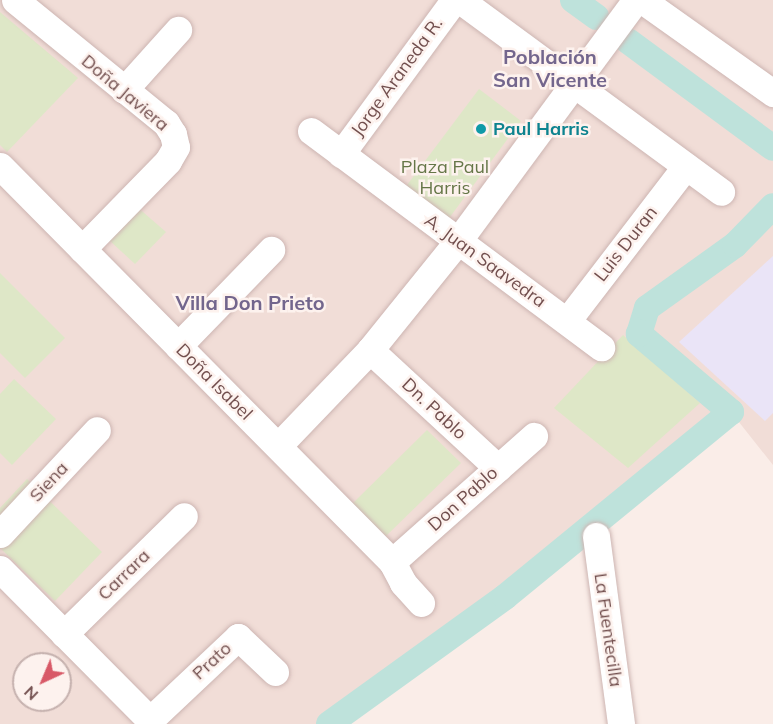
<!DOCTYPE html>
<meta charset="utf-8">
<style>
body{margin:0}
#map{position:relative;width:773px;height:724px;overflow:hidden;background:#faede8;font-family:Mulish,sans-serif}
div>[style]{position:absolute}
[style*='--x']{left:calc(var(--x)*1px);top:calc(var(--y)*1px);width:calc(var(--w)*1px);rotate:calc(var(--a)*1deg)}
.residential>*{inset:0;background:#f1ddd7}
.education>*{inset:0;background:#eae4f7}
.green>*{inset:0;background:#dee7c7}
.canal>*{height:26px;margin:-13px;padding:0 13px;transform-origin:13px;border-radius:13px;background:#bee2db}
.roads{filter:drop-shadow(0 0 2px #cdb5b2) drop-shadow(0 0 2px #cdb5b2)}
.minor>*{height:27px;margin:-13.5px;padding:0 13.5px;transform-origin:13.5px;border-radius:13.5px;background:#fff}
.dots>*{width:16px;height:16px;translate:-50% -50%;box-sizing:border-box;border:3px solid #fdf2ee;border-radius:50%}
span{translate:-50% -50%;white-space:nowrap;text-align:center;line-height:1.15;-webkit-text-stroke:5px #fdf2ee;paint-order:stroke}
.street-label{font-size:18px;color:#724f4e}
.culture-label{font-size:18px;color:#0d838f;font-weight:700}
.left{translate:0 -50%;text-align:left}
.park-label{font-size:18px;color:#657647}
.neighbourhood-label{font-size:20px;color:#73668d;font-weight:700}
.north{position:absolute;left:12px;top:652px;width:60px;height:60px;box-sizing:border-box;background:#fdf2ee;border:2px solid #c5b1ae;border-radius:50%;rotate:224deg;font-size:16px;font-weight:700;line-height:24px;text-align:center;color:#724f4e}
.north::after{content:'';display:block;margin:auto;width:21px;height:27px;background:#d85967;clip-path:polygon(50% 0,100% 100%,50% 72%,0 100%)}
</style>
<div id="map">
<div class="residential">
<i style="clip-path:polygon(evenodd,0 0,773px 0,773px 465px,731px 412px,505px 597px,329px 724px,0 724px,0 0,24px 664px,60px 664px,60px 700px,24px 700px,24px 664px)"></i>
</div>
<div class="education">
<i style="clip-path:polygon(773px 256px,773px 413px,765px 421px,679px 342px)"></i>
</div>
<div class="green">
<i style="clip-path:polygon(0 12px,78px 78px,7px 152px,0 145px)"></i>
<i style="clip-path:polygon(479px 89px,521px 121px,447px 221px,404px 189px)"></i>
<i style="clip-path:polygon(128px 199px,166px 232px,135px 264px,97px 229px)"></i>
<i style="clip-path:polygon(0 273px,65px 338px,25px 378px,0 353px)"></i>
<i style="clip-path:polygon(623px 335px,700px 403px,628px 468px,554px 408px)"></i>
<i style="clip-path:polygon(14px 379px,56px 419px,12px 465px,0 453px,0 394px)"></i>
<i style="clip-path:polygon(427px 430px,461px 463px,386px 536px,352px 504px)"></i>
<i style="clip-path:polygon(27px 479px,102px 552px,55px 601px,0 548px,0 508px)"></i>
</div>
<div class="canal">
<i style="--x:573;--y:0;--w:29;--a:36"></i>
<i style="--x:628;--y:41;--w:180;--a:36.4"></i>
<i style="--x:329;--y:724;--w:217;--a:-35.8"></i>
<i style="--x:505;--y:597;--w:292;--a:-39.3"></i>
<i style="--x:731;--y:412;--w:121;--a:-139.7"></i>
<i style="--x:639;--y:334;--w:27;--a:-73"></i>
<i style="--x:647;--y:308;--w:108;--a:-35.6"></i>
<i style="--x:735;--y:245;--w:54;--a:-45.7"></i>
</div>
<div class="roads">
<div class="minor">
<i style="--x:15;--y:0;--w:195;--a:39.2"></i>
<i style="--x:166;--y:123;--w:13;--a:58"></i>
<i style="--x:173;--y:134;--w:13;--a:77"></i>
<i style="--x:176;--y:147;--w:16;--a:120"></i>
<i style="--x:168;--y:161;--w:123;--a:134.3"></i>
<i style="--x:460;--y:0;--w:324;--a:36.3"></i>
<i style="--x:642;--y:0;--w:161;--a:35.4"></i>
<i style="--x:124;--y:90;--w:81;--a:-48"></i>
<i style="--x:311;--y:131;--w:362;--a:36.7"></i>
<i style="--x:341;--y:154;--w:191;--a:-53.7"></i>
<i style="--x:0;--y:166;--w:557;--a:45.29"></i>
<i style="--x:392;--y:562;--w:24;--a:62"></i>
<i style="--x:403;--y:583;--w:27;--a:48"></i>
<i style="--x:567;--y:321;--w:195;--a:-52.5"></i>
<i style="--x:178;--y:346;--w:134;--a:-45.9"></i>
<i style="--x:370;--y:350;--w:174;--a:42.7"></i>
<i style="--x:278;--y:446;--w:133;--a:-46.2"></i>
<i style="--x:370;--y:350;--w:140;--a:-51.1"></i>
<i style="--x:458;--y:241;--w:300;--a:-53.6"></i>
<i style="--x:0;--y:534;--w:142;--a:-47"></i>
<i style="--x:596;--y:536;--w:190;--a:82.4"></i>
<i style="--x:392;--y:562;--w:190;--a:-41.6"></i>
<i style="--x:0;--y:569;--w:213;--a:45.2"></i>
<i style="--x:150;--y:720;--w:121;--a:-43.3"></i>
<i style="--x:238;--y:637;--w:51;--a:43.4"></i>
<i style="--x:64;--y:634;--w:168;--a:-44.5"></i>
</div>
</div>
<div class="dots">
<i style="left:481px;top:129px;background:#0f9aa8"></i>
</div>
<div class="street-label">
<span style="left:397px;top:77px;rotate:-54deg">Jorge Araneda R.</span>
<span style="left:125px;top:93px;rotate:40deg">Doña Javiera</span>
<span style="left:626px;top:244px;rotate:-52deg">Luis Duran</span>
<span style="left:485px;top:261px;rotate:36deg">A. Juan Saavedra</span>
<span style="left:214px;top:382px;rotate:45deg">Doña Isabel</span>
<span style="left:434px;top:409px;rotate:43deg">Dn. Pablo</span>
<span style="left:49px;top:482px;rotate:-47deg">Siena</span>
<span style="left:463px;top:499px;rotate:-42deg">Don Pablo</span>
<span style="left:124px;top:575px;rotate:-44deg">Carrara</span>
<span style="left:608px;top:630px;rotate:82deg">La Fuentecilla</span>
<span style="left:212px;top:661px;rotate:-43deg">Prato</span>
</div>
<div class="culture-label">
<span class="left" style="left:493px;top:129px">Paul Harris</span>
</div>
<div class="park-label">
<span style="left:445px;top:178px">Plaza Paul<br>Harris</span>
</div>
<div class="neighbourhood-label">
<span style="left:550px;top:68px">Población<br>San Vicente</span>
<span style="left:250px;top:302px">Villa Don Prieto</span>
</div>
<div class="north">N</div>
</div>
